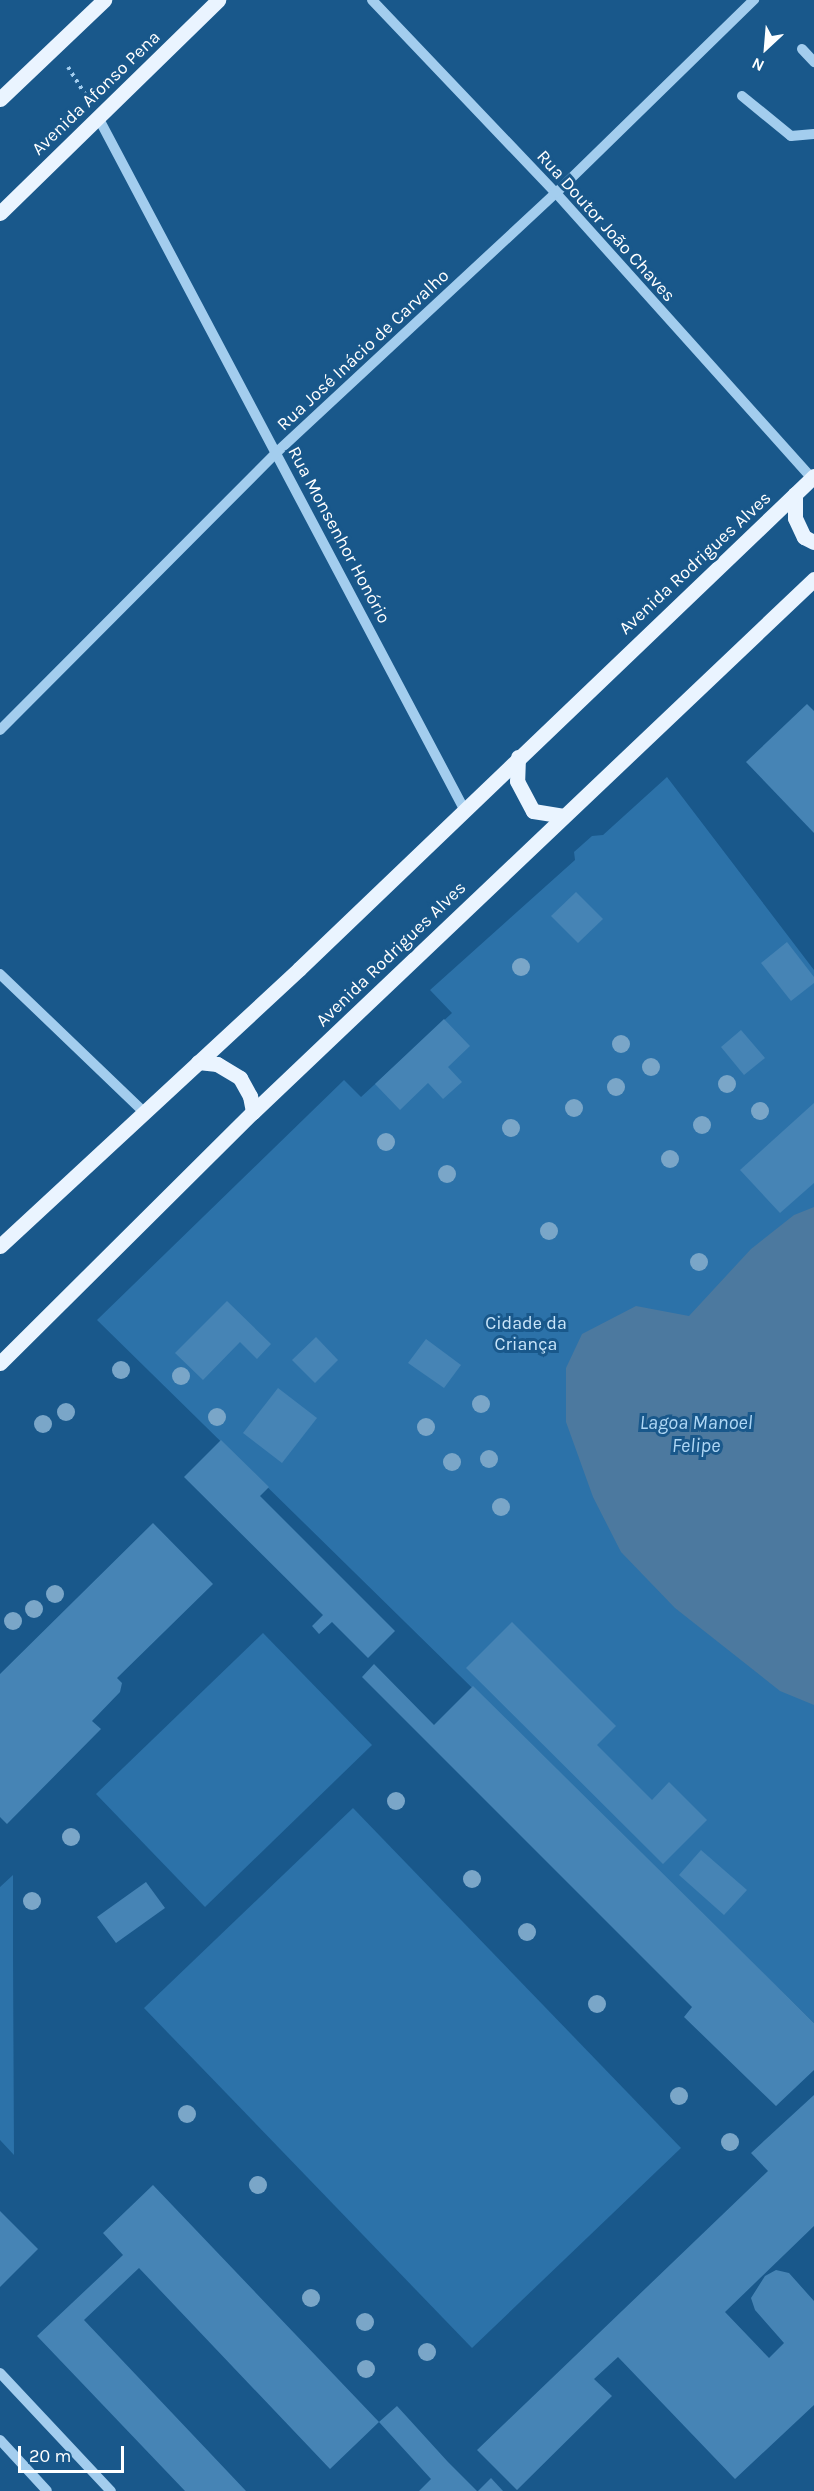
<!DOCTYPE html>
<meta charset="utf-8">
<style>
body{margin:0}
#map{position:relative;width:814px;height:2491px;overflow:hidden;background:#19588b;font-family:Karla,sans-serif}
div>[style]{position:absolute}
[style*='--x']{left:calc(var(--x)*1px);top:calc(var(--y)*1px);width:calc(var(--w)*1px);rotate:calc(var(--a)*1deg)}
.green>*{inset:0;background:#2c72a9}
.water>*{inset:0;background:#4c799f}
.building>*{inset:0;background:#4684b5}
.path>*{height:4px;margin-top:-2px;transform-origin:0;background:repeating-linear-gradient(90deg,#a3cdee 0 3px,transparent 0 7.5px)}
.minor>*{height:10px;margin:-5px;padding:0 5px;transform-origin:5px;border-radius:5px;background:#a3cdee}
.major>*{height:15px;margin:-7.5px;padding:0 7.5px;transform-origin:7.5px;border-radius:7.5px;background:#eaf4ff}
.trees>*{width:18px;height:18px;margin:-9px;border-radius:50%;background:#7aa6c8}
span{translate:-50% -50%;white-space:nowrap;text-align:center;line-height:1.15;-webkit-text-stroke:6px #19588b;paint-order:stroke}
.street-label{font-size:18px;color:#fff}
.park-label{font-size:18px;color:#c9e5fa}
.water-label{font-size:20px;color:#afd7f5;font-style:italic}
.north{position:absolute;left:736px;top:18px;width:60px;height:60px;-webkit-text-stroke:4px #19588b;paint-order:stroke;rotate:206deg;font-size:16px;font-weight:700;line-height:24px;text-align:center;color:#fff}
.north::after{content:'';display:block;margin:auto;width:21px;height:27px;background:#fff;clip-path:polygon(50% 0,100% 100%,50% 72%,0 100%)}
.scale{position:absolute;left:18px;top:2446px;width:106px;height:27px;box-sizing:border-box;border:3px solid #fff;border-top:0;padding-left:8px;font-size:18px;line-height:21px;white-space:nowrap;color:#fff;-webkit-text-stroke:4px #19588b;paint-order:stroke}
</style>
<div id="map">
<div class="green">
<i style="clip-path:polygon(667px 777px,814px 970px,814px 2023px,97px 1320px,344px 1080px,361px 1097px,452px 1013px,430px 990px,575px 860px,574px 852px,592px 836px,603px 835px)"></i>
<i style="clip-path:polygon(263px 1633px,372px 1745px,205px 1907px,96px 1794px)"></i>
<i style="clip-path:polygon(353px 1808px,681px 2148px,472px 2348px,144px 2008px)"></i>
<i style="clip-path:polygon(13px 1875px,13px 1952px,14px 2155px,0 2140px,0 1887px)"></i>
</div>
<div class="water">
<i style="clip-path:polygon(814px 1207px,814px 1705px,780px 1691px,675px 1608px,621px 1552px,593px 1497px,566px 1422px,566px 1368px,582px 1334px,636px 1306px,689px 1316px,751px 1249px,794px 1215px)"></i>
</div>
<div class="building">
<i style="clip-path:polygon(807px 704px,814px 711px,814px 833px,746px 762px)"></i>
<i style="clip-path:polygon(576px 892px,603px 919px,578px 943px,551px 916px)"></i>
<i style="clip-path:polygon(787px 942px,814px 977px,814px 983px,791px 1001px,761px 963px)"></i>
<i style="clip-path:polygon(444px 1019px,470px 1046px,448px 1067px,462px 1082px,443px 1099px,428px 1083px,400px 1110px,375px 1084px)"></i>
<i style="clip-path:polygon(741px 1030px,765px 1058px,744px 1075px,721px 1047px)"></i>
<i style="clip-path:polygon(814px 1103px,814px 1183px,780px 1213px,740px 1170px)"></i>
<i style="clip-path:polygon(227px 1301px,271px 1344px,257px 1359px,240px 1342px,203px 1380px,175px 1353px)"></i>
<i style="clip-path:polygon(316px 1337px,338px 1360px,315px 1383px,292px 1360px)"></i>
<i style="clip-path:polygon(426px 1339px,461px 1365px,444px 1388px,408px 1363px)"></i>
<i style="clip-path:polygon(278px 1388px,317px 1418px,282px 1463px,243px 1433px)"></i>
<i style="clip-path:polygon(221px 1440px,269px 1487px,260px 1496px,395px 1631px,368px 1658px,332px 1622px,319px 1634px,312px 1626px,323px 1615px,184px 1477px)"></i>
<i style="clip-path:polygon(153px 1523px,213px 1584px,117px 1678px,122px 1683px,120px 1692px,92px 1721px,101px 1729px,7px 1824px,0 1817px,0 1674px)"></i>
<i style="clip-path:polygon(512px 1622px,616px 1726px,597px 1745px,652px 1800px,669px 1782px,707px 1820px,663px 1864px,466px 1668px)"></i>
<i style="clip-path:polygon(374px 1664px,434px 1725px,473px 1686px,814px 2023px,814px 2070px,776px 2106px,684px 2017px,692px 2007px,362px 1677px)"></i>
<i style="clip-path:polygon(701px 1850px,747px 1890px,724px 1915px,679px 1875px)"></i>
<i style="clip-path:polygon(146px 1882px,165px 1908px,116px 1943px,97px 1917px)"></i>
<i style="clip-path:polygon(814px 2095px,814px 2226px,725px 2312px,769px 2358px,784px 2343px,755px 2310px,751px 2298px,765px 2276px,776px 2270px,789px 2273px,814px 2301px,814px 2405px,735px 2479px,618px 2357px,594px 2379px,612px 2396px,517px 2490px,477px 2450px,768px 2171px,751px 2153px)"></i>
<i style="clip-path:polygon(153px 2185px,379px 2422px,330px 2469px,139px 2268px,84px 2320px,246px 2491px,185px 2491px,37px 2336px,123px 2255px,103px 2233px)"></i>
<i style="clip-path:polygon(0 2211px,38px 2249px,0 2287px)"></i>
<i style="clip-path:polygon(397px 2406px,448px 2462px,477px 2491px,419px 2491px,431px 2479px,379px 2422px)"></i>
<i style="clip-path:polygon(491px 2478px,503px 2491px,478px 2491px)"></i>
</div>
<div class="path">
<i style="--x:68;--y:67;--w:32;--a:58"></i>
</div>
<div class="minor">
<i style="--x:372;--y:0;--w:267;--a:46.4"></i>
<i style="--x:556;--y:193;--w:383;--a:48.1"></i>
<i style="--x:802;--y:49;--w:18;--a:47"></i>
<i style="--x:742;--y:96;--w:63;--a:39.2"></i>
<i style="--x:791;--y:136;--w:23;--a:-5"></i>
<i style="--x:99;--y:119;--w:781;--a:62.12"></i>
<i style="--x:0;--y:730;--w:392;--a:-45.1"></i>
<i style="--x:277;--y:452;--w:381;--a:-42.9"></i>
<i style="--x:556;--y:193;--w:277;--a:-44.3"></i>
<i style="--x:0;--y:974;--w:198;--a:43.8"></i>
<i style="--x:0;--y:2373;--w:162;--a:46.8"></i>
<i style="--x:0;--y:2440;--w:69;--a:47.3"></i>
</div>
<div class="major">
<i style="--x:0;--y:99;--w:144;--a:-43.6"></i>
<i style="--x:0;--y:213;--w:305;--a:-44.3"></i>
<i style="--x:795;--y:494;--w:24;--a:90"></i>
<i style="--x:795;--y:518;--w:21;--a:65"></i>
<i style="--x:804;--y:537;--w:11;--a:27"></i>
<i style="--x:518;--y:757;--w:24;--a:92"></i>
<i style="--x:517;--y:781;--w:34;--a:62"></i>
<i style="--x:533;--y:811;--w:31;--a:9"></i>
<i style="--x:198;--y:1062;--w:19;--a:6"></i>
<i style="--x:217;--y:1064;--w:27;--a:31"></i>
<i style="--x:240;--y:1078;--w:21;--a:61"></i>
<i style="--x:250;--y:1096;--w:16;--a:79"></i>
<i style="--x:0;--y:1246;--w:408;--a:-42.8"></i>
<i style="--x:299;--y:969;--w:713;--a:-43.75"></i>
<i style="--x:0;--y:1363;--w:356;--a:-44.8"></i>
<i style="--x:253;--y:1112;--w:774;--a:-43.53"></i>
</div>
<div class="trees">
<i style="left:521px;top:967px"></i>
<i style="left:621px;top:1044px"></i>
<i style="left:651px;top:1067px"></i>
<i style="left:727px;top:1084px"></i>
<i style="left:616px;top:1087px"></i>
<i style="left:574px;top:1108px"></i>
<i style="left:760px;top:1111px"></i>
<i style="left:702px;top:1125px"></i>
<i style="left:511px;top:1128px"></i>
<i style="left:386px;top:1142px"></i>
<i style="left:670px;top:1159px"></i>
<i style="left:447px;top:1174px"></i>
<i style="left:549px;top:1231px"></i>
<i style="left:699px;top:1262px"></i>
<i style="left:121px;top:1370px"></i>
<i style="left:181px;top:1376px"></i>
<i style="left:481px;top:1404px"></i>
<i style="left:66px;top:1412px"></i>
<i style="left:217px;top:1417px"></i>
<i style="left:43px;top:1424px"></i>
<i style="left:426px;top:1427px"></i>
<i style="left:489px;top:1459px"></i>
<i style="left:452px;top:1462px"></i>
<i style="left:501px;top:1507px"></i>
<i style="left:55px;top:1594px"></i>
<i style="left:34px;top:1609px"></i>
<i style="left:13px;top:1621px"></i>
<i style="left:396px;top:1801px"></i>
<i style="left:71px;top:1837px"></i>
<i style="left:472px;top:1879px"></i>
<i style="left:32px;top:1901px"></i>
<i style="left:527px;top:1932px"></i>
<i style="left:597px;top:2004px"></i>
<i style="left:679px;top:2096px"></i>
<i style="left:187px;top:2114px"></i>
<i style="left:730px;top:2142px"></i>
<i style="left:258px;top:2185px"></i>
<i style="left:311px;top:2298px"></i>
<i style="left:365px;top:2322px"></i>
<i style="left:427px;top:2352px"></i>
<i style="left:366px;top:2369px"></i>
</div>
<div class="street-label">
<span style="left:96px;top:93px;rotate:-44deg">Avenida Afonso Pena</span>
<span style="left:606px;top:226px;rotate:48deg">Rua Doutor João Chaves</span>
<span style="left:363px;top:350px;rotate:-43deg">Rua José Inácio de Carvalho</span>
<span style="left:339px;top:535px;rotate:62deg">Rua Monsenhor Honório</span>
<span style="left:695px;top:563px;rotate:-43deg">Avenida Rodrigues Alves</span>
<span style="left:391px;top:954px;rotate:-44deg">Avenida Rodrigues Alves</span>
</div>
<div class="park-label">
<span style="left:526px;top:1334px">Cidade da<br>Criança</span>
</div>
<div class="water-label">
<span style="left:696px;top:1434px">Lagoa Manoel<br>Felipe</span>
</div>
<div class="north">N</div>
<div class="scale">20 m</div>
</div>
